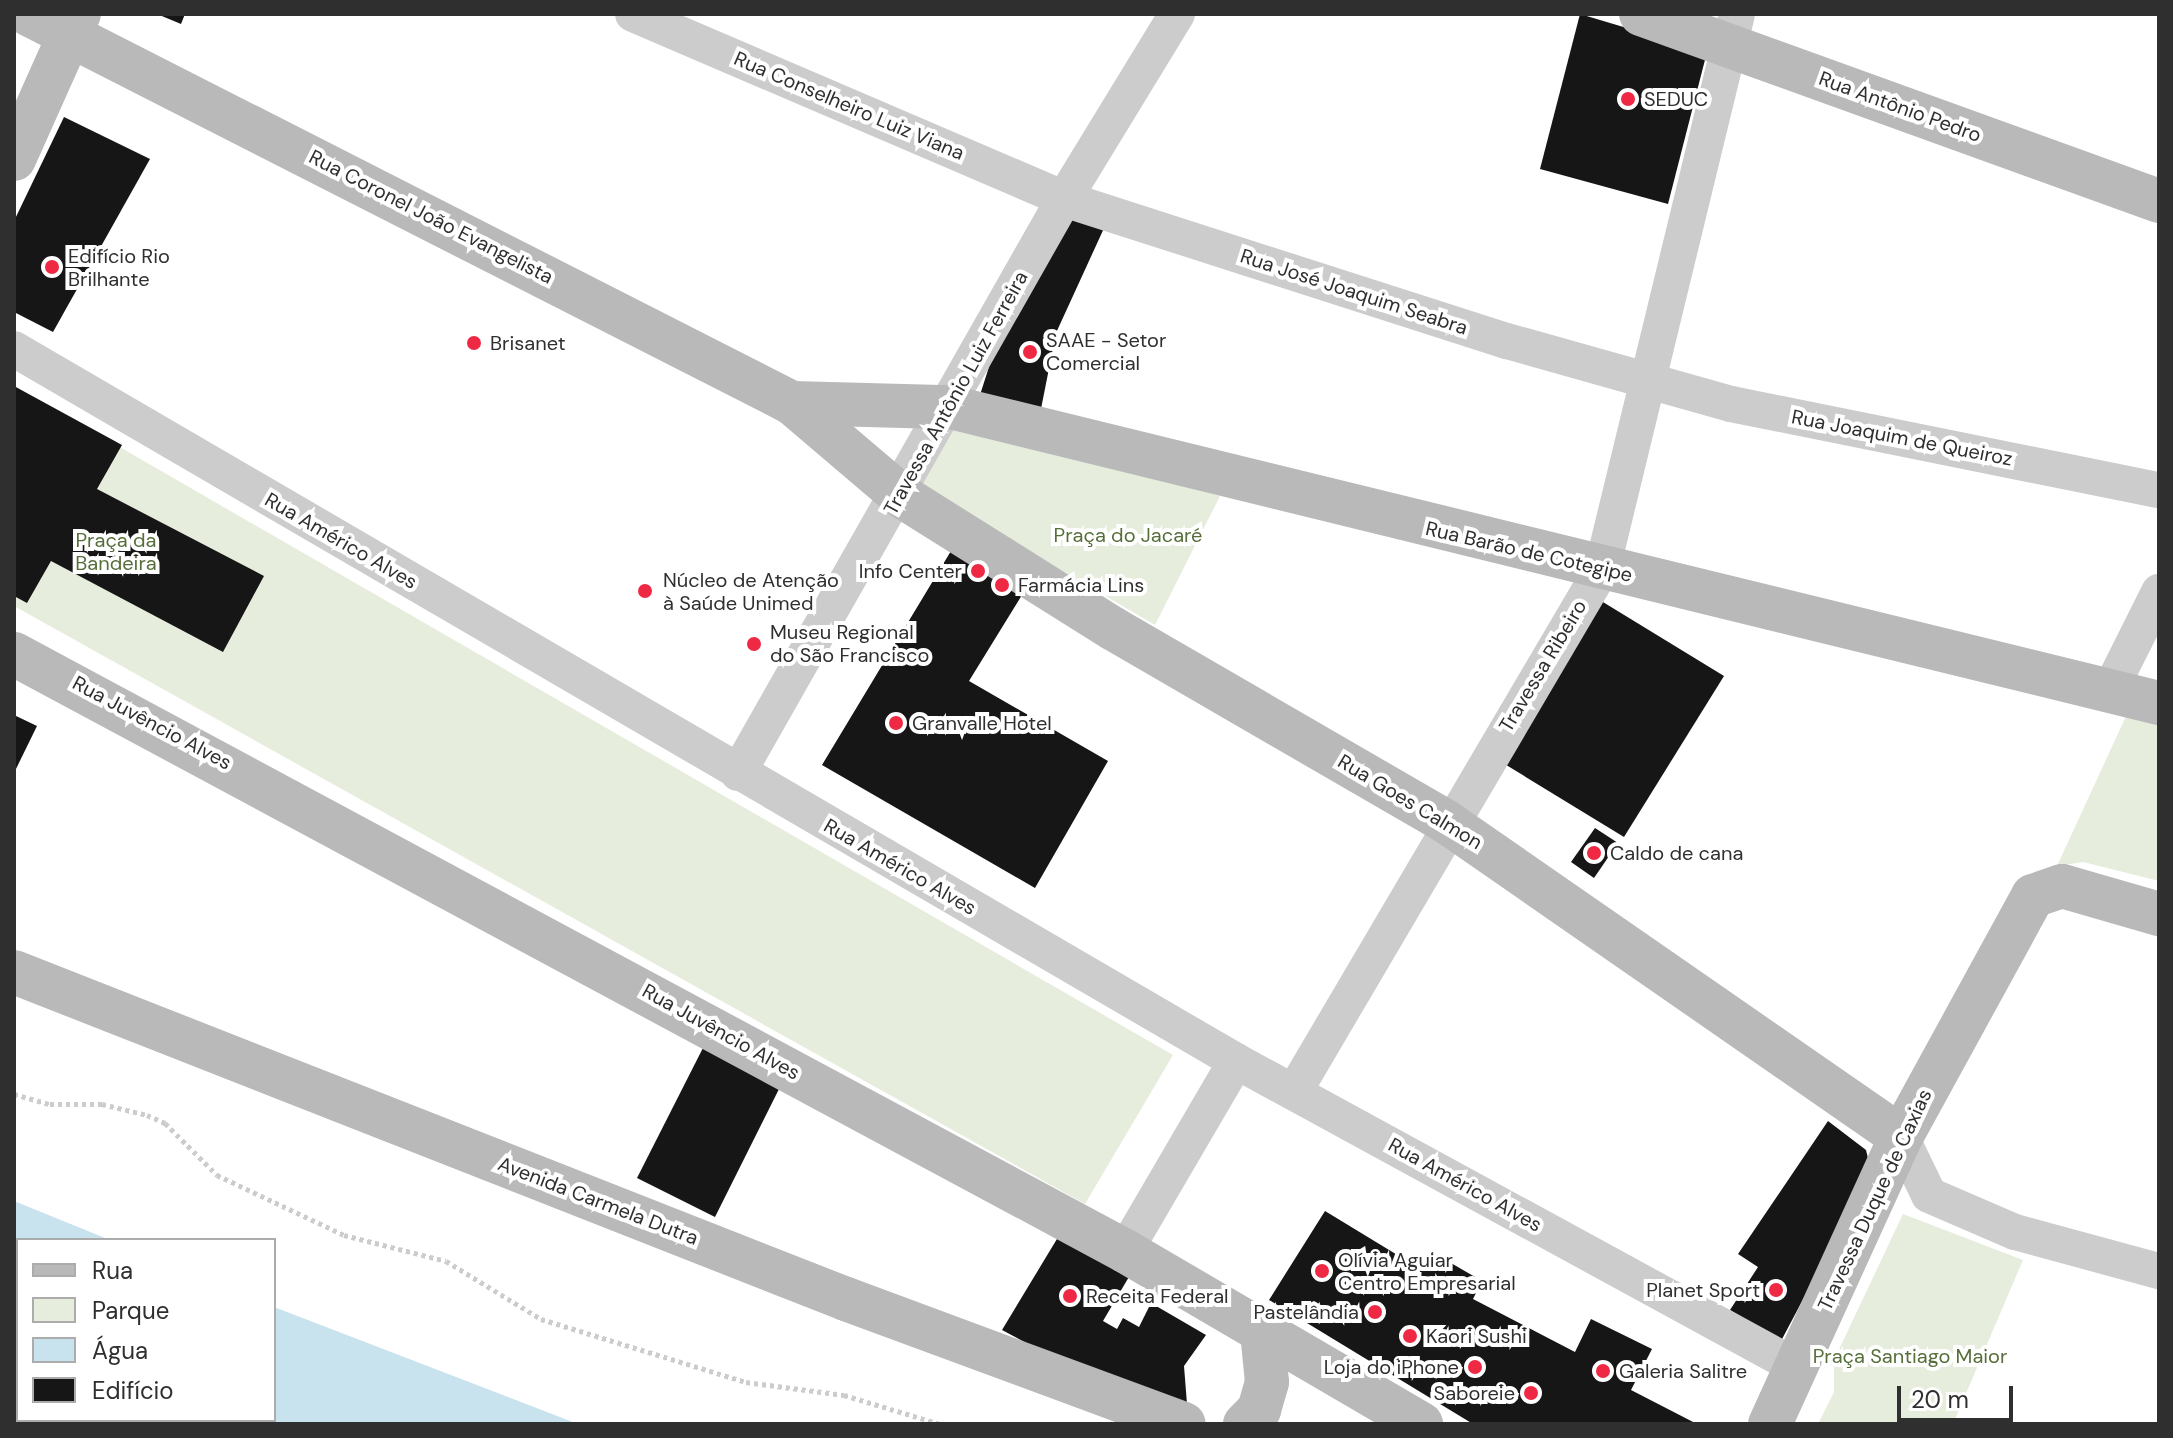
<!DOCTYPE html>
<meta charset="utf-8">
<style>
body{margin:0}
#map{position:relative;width:2173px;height:1438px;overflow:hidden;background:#fff;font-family:"DM Sans",sans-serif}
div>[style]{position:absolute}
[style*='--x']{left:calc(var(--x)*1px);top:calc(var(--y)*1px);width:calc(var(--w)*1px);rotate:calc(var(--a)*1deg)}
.green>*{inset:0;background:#e7eddd}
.water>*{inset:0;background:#c8e2ee}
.building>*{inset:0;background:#161616}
.path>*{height:5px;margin-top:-2.5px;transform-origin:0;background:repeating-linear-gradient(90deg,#ccc 0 4px,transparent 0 8px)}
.street>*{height:36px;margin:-18px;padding:0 18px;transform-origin:18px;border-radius:18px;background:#ccc}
.secondary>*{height:44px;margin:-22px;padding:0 22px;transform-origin:22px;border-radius:22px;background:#b9b9b9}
.dots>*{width:22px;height:22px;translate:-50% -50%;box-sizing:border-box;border:4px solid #fff;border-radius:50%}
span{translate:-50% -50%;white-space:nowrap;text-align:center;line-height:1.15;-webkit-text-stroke:8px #fff;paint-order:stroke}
.poi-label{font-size:20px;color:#2f2f2f}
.left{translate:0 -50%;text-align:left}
.right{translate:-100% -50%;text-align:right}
.street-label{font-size:20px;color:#2f2f2f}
.park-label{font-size:20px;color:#566e3a}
.frame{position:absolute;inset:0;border:16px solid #2f2f2f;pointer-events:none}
.legend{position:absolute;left:16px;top:1238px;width:260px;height:184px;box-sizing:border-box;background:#fff;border:2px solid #acacac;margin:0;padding:10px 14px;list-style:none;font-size:24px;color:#2f2f2f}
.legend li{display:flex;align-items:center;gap:16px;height:40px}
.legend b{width:40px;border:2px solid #acacac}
.scale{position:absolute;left:1897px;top:1386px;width:116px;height:36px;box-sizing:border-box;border:4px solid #2f2f2f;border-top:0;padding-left:10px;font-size:24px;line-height:28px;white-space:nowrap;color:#2f2f2f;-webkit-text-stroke:6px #fff;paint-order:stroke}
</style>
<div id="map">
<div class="green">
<i style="clip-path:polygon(14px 386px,1173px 1055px,1085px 1204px,14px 606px)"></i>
<i style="clip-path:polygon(963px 422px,1220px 496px,1155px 625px,919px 487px,946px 430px)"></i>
<i style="clip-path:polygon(2127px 714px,2159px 722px,2159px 881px,2083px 862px,2057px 866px)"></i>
<i style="clip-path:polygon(1903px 1214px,2023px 1260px,1953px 1424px,1818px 1424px,1834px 1392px,1834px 1360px)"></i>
</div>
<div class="water">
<i style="clip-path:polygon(14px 1201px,110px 1240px,18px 1240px,18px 1420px,274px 1420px,274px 1307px,578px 1424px,14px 1424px)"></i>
</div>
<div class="building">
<i style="clip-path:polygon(157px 14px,185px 14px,181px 24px)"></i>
<i style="clip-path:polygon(1580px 14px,1707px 52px,1668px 204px,1540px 169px)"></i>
<i style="clip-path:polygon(64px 117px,150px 159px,53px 332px,14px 312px,14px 221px)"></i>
<i style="clip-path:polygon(1064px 214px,1105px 226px,1056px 333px,1040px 414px,979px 398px,1004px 320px)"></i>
<i style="clip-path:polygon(14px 386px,122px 445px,97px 489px,264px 576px,223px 652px,51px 561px,27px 603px,14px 596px)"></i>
<i style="clip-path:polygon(960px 536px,1030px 582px,969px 681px,1108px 761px,1035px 888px,822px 765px)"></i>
<i style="clip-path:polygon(1598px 599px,1724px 676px,1624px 837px,1498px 760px)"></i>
<i style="clip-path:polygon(14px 715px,37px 726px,14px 773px)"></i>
<i style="clip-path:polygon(1595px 828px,1618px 843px,1594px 878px,1571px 862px)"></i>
<i style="clip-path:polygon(706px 1042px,783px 1081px,715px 1217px,637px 1178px)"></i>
<i style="clip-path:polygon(1828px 1121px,1866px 1150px,1871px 1171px,1781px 1341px,1730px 1310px,1758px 1267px,1738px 1254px)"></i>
<i style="clip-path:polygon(1325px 1211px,1422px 1270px,1432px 1252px,1482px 1281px,1473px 1299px,1575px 1352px,1591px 1319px,1652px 1349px,1631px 1390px,1697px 1424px,1473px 1424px,1269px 1300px)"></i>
<i style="clip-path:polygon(1063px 1229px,1133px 1270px,1103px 1321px,1117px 1329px,1123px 1318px,1139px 1327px,1151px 1303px,1206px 1335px,1184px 1366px,1187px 1404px,1075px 1369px,1002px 1330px)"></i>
</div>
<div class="path">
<i style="--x:14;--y:1094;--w:37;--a:16"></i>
<i style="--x:50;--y:1104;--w:52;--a:0"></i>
<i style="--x:102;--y:1104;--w:46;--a:13.7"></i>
<i style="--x:147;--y:1115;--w:20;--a:24"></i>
<i style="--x:165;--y:1123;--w:74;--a:45"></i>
<i style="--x:217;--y:1175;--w:140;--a:25.3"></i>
<i style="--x:344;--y:1235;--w:105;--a:14.3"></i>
<i style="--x:446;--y:1261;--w:111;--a:31.4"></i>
<i style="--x:541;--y:1319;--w:214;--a:17.1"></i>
<i style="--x:746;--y:1382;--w:99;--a:7.6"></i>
<i style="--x:844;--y:1395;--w:100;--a:16.8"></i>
</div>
<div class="street">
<i style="--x:633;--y:14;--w:469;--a:23.2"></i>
<i style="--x:1064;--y:199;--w:465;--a:17.8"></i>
<i style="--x:1507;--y:341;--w:233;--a:15.7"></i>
<i style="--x:1731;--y:404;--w:437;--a:11.4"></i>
<i style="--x:14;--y:349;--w:1414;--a:30.23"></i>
<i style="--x:1236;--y:1061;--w:639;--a:28.61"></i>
<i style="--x:2110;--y:690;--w:110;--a:-63.4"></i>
<i style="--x:738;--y:773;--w:660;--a:-60.41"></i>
<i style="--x:1064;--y:199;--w:217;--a:-58.6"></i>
<i style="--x:1294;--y:1092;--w:607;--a:-59.51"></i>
<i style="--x:1602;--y:569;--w:571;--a:-76.33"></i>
<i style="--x:1901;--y:1137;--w:64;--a:64.2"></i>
<i style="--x:1929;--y:1195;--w:94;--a:23.3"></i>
<i style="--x:2015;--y:1232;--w:149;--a:15.2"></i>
<i style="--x:1125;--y:1251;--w:220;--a:-59.7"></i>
</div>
<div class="secondary">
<i style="--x:28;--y:14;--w:857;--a:26.98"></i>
<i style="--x:792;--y:403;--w:142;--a:40.4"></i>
<i style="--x:900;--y:495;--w:250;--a:32.1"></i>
<i style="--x:1112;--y:628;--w:388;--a:30.1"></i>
<i style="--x:1448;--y:823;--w:551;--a:34.73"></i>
<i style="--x:1641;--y:14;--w:551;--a:19.85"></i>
<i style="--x:14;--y:159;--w:159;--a:-65.9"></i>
<i style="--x:792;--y:403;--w:158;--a:1.5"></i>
<i style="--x:950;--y:407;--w:1245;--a:13.76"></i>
<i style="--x:14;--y:654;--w:1261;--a:28.25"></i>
<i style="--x:1125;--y:1251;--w:343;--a:30.3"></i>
<i style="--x:14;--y:972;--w:894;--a:21.46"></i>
<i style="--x:846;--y:1299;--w:360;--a:20.3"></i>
<i style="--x:1245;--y:1424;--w:20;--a:-45"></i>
<i style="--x:1259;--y:1410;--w:29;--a:-74"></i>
<i style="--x:1267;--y:1382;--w:50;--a:-95.7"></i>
<i style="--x:1770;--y:1424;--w:315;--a:-65.5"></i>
<i style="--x:1901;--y:1137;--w:275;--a:-61.3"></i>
<i style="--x:2033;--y:896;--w:31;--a:-19"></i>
<i style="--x:2062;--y:886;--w:101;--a:16.1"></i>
</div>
<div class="dots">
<i style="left:1628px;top:99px;background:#ef2944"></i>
<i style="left:52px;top:267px;background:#ef2944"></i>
<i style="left:474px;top:343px;background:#ef2944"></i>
<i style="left:1030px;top:352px;background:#ef2944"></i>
<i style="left:978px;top:571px;background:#ef2944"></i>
<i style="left:1002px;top:585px;background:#ef2944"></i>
<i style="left:645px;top:591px;background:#ef2944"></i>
<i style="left:754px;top:644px;background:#ef2944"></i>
<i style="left:896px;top:723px;background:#ef2944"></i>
<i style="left:1594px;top:853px;background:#ef2944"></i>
<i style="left:1322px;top:1271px;background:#ef2944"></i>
<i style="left:1776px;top:1290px;background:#ef2944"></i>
<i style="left:1070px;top:1296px;background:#ef2944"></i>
<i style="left:1375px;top:1312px;background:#ef2944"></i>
<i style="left:1410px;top:1336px;background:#ef2944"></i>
<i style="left:1475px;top:1367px;background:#ef2944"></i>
<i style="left:1603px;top:1371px;background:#ef2944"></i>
<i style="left:1531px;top:1393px;background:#ef2944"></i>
</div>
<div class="poi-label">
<span class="left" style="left:1644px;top:99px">SEDUC</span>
<span class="left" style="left:68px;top:268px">Edifício Rio<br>Brilhante</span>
<span class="left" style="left:1046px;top:352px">SAAE - Setor<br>Comercial</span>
<span class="left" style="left:490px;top:343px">Brisanet</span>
<span class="right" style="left:962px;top:571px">Info Center</span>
<span class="left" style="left:663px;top:592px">Núcleo de Atenção<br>à Saúde Unimed</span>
<span class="left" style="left:1018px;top:585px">Farmácia Lins</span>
<span class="left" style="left:770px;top:644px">Museu Regional<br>do São Francisco</span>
<span class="left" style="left:912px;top:723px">Granvalle Hotel</span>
<span class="left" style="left:1610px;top:853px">Caldo de cana</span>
<span class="left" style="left:1338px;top:1272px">Olívia Aguiar<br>Centro Empresarial</span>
<span class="right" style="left:1760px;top:1290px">Planet Sport</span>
<span class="left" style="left:1086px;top:1296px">Receita Federal</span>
<span class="right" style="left:1359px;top:1312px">Pastelândia</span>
<span class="left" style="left:1426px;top:1336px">Kaori Sushi</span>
<span class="right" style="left:1459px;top:1367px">Loja do iPhone</span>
<span class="left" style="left:1619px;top:1371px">Galeria Salitre</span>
<span class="right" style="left:1515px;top:1393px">Saboreie</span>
</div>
<div class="street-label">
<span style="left:849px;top:106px;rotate:23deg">Rua Conselheiro Luiz Viana</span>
<span style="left:1900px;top:107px;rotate:20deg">Rua Antônio Pedro</span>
<span style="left:431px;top:217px;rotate:27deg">Rua Coronel João Evangelista</span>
<span style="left:1354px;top:292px;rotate:18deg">Rua José Joaquim Seabra</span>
<span style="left:956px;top:393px;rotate:-61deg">Travessa Antônio Luiz Ferreira</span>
<span style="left:1902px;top:438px;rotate:11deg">Rua Joaquim de Queiroz</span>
<span style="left:341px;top:541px;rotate:30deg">Rua Américo Alves</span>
<span style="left:1529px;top:552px;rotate:13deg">Rua Barão de Cotegipe</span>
<span style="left:1543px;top:666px;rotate:-59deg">Travessa Ribeiro</span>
<span style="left:152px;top:723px;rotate:28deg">Rua Juvêncio Alves</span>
<span style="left:1410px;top:802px;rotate:31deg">Rua Goes Calmon</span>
<span style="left:900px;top:867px;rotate:30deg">Rua Américo Alves</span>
<span style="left:721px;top:1032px;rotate:29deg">Rua Juvêncio Alves</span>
<span style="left:1465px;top:1185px;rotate:29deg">Rua Américo Alves</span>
<span style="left:1875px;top:1200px;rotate:-65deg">Travessa Duque de Caxias</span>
<span style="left:598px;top:1201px;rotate:21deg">Avenida Carmela Dutra</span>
</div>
<div class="park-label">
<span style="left:1128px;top:535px">Praça do Jacaré</span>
<span style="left:116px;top:552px">Praça da<br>Bandeira</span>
<span style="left:1910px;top:1356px">Praça Santiago Maior</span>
</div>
<div class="frame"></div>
<ul class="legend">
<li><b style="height:10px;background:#b9b9b9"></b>Rua</li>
<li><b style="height:22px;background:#e7eddd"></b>Parque</li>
<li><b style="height:22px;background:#c8e2ee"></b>Água</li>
<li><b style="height:22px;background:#161616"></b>Edifício</li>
</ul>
<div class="scale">20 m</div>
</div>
